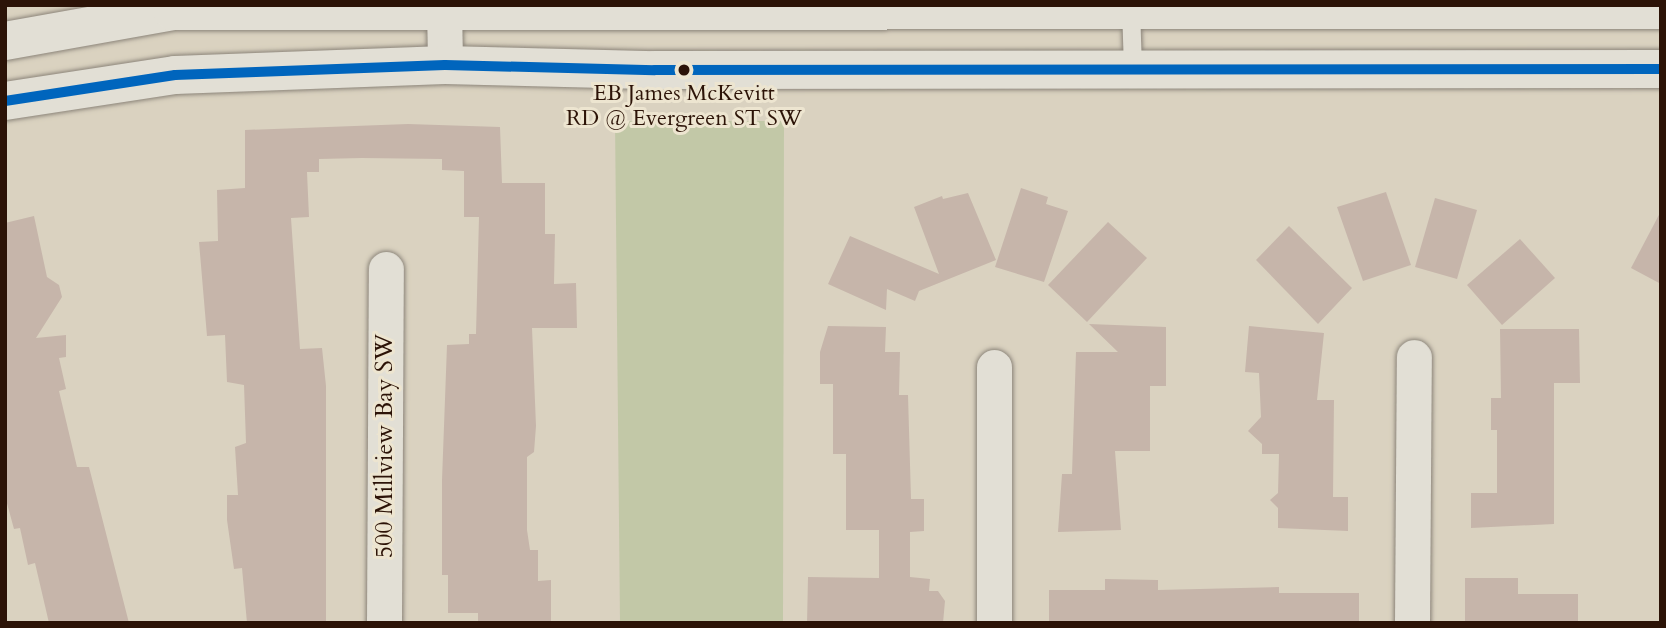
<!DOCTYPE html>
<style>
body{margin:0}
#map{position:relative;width:1666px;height:628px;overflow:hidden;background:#dad2c0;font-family:Cardo,serif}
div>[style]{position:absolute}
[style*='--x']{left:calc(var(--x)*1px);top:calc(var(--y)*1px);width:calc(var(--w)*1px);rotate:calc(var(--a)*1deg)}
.green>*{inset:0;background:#c2c8a7}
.building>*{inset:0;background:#c6b5aa}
.roads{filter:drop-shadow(0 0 2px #8c857a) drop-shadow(0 0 2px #8c857a)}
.lane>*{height:18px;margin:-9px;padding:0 9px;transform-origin:9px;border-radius:9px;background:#e2dfd5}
.street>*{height:35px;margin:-17.5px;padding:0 17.5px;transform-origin:17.5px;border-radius:17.5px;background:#e2dfd5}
.secondary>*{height:38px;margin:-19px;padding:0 19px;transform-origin:19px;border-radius:19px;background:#e2dfd5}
.bus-1>*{height:10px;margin:-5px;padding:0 5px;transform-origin:5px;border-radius:5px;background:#0065bd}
.dots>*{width:19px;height:19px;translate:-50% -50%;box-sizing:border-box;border:4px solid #ede5d0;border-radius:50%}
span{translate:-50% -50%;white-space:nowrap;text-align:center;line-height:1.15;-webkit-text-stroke:6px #ede5d0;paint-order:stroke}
.bus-label{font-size:22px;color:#2c1307}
.street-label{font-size:24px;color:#2c1307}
.frame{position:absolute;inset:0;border:7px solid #2c1307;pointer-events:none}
</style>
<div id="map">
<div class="green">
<i style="clip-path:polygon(615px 121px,784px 121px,783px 623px,620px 623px)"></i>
</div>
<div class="building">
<i style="clip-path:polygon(408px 124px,500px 127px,502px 183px,545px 183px,545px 234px,555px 234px,554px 284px,576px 283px,577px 328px,532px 328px,536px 426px,534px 452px,527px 457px,527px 530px,530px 550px,538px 550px,538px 581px,551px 580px,551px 623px,478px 623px,478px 613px,448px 613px,448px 575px,442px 575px,442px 480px,447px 345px,469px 344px,469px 334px,476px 334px,479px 217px,464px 217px,464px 171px,442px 170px,442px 159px,362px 158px,319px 159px,319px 172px,307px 172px,309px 217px,291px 218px,300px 349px,322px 348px,326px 386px,326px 621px,247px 623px,242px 568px,234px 569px,227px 520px,227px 495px,238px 495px,235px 447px,246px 443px,244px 385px,227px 382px,225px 335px,207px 336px,199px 242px,218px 241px,217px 190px,245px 188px,245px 130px)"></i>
<i style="clip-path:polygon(1021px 188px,1048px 197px,1046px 204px,1068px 211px,1044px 282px,995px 267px)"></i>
<i style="clip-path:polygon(1386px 192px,1411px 265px,1363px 281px,1337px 207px)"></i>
<i style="clip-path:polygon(968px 193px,996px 260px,919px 291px,915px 301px,887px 289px,886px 310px,828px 284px,850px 236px,939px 274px,914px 207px,942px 196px,943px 199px)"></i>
<i style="clip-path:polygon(1435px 198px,1477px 210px,1457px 279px,1415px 267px)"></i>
<i style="clip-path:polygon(1661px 211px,1661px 284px,1631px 268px)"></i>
<i style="clip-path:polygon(34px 216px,47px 277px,59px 285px,62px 297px,36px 338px,66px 335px,66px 357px,59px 358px,66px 389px,59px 391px,77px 467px,89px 467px,129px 623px,49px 623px,35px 563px,28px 565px,20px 528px,14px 529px,5px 496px,5px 223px)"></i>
<i style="clip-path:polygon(1108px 222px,1147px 258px,1087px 322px,1048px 285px)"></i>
<i style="clip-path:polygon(1289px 226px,1352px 288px,1318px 324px,1256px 260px)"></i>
<i style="clip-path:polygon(1520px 239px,1555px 278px,1502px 325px,1467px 285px)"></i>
<i style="clip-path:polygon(1089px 324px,1166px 327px,1166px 386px,1150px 386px,1150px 451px,1115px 451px,1121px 530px,1058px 532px,1062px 474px,1072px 474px,1076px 352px,1118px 352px)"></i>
<i style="clip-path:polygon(828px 326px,886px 327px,885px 352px,900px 352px,899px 395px,908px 395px,911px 499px,924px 499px,924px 531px,910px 532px,910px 577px,930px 579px,929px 591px,938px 591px,945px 601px,943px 623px,807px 623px,808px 577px,879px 578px,879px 530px,846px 530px,846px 454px,833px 454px,833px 384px,820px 384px,820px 352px)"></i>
<i style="clip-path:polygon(1249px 326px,1324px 333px,1317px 400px,1334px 400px,1333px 497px,1348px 497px,1348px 531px,1278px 528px,1278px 508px,1270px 500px,1278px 493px,1279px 454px,1262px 454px,1262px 444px,1248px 431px,1261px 417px,1259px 373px,1245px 372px)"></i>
<i style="clip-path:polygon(1500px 329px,1579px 329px,1580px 383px,1554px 383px,1554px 524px,1471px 528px,1471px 493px,1497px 493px,1497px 430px,1491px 430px,1491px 398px,1501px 398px)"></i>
<i style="clip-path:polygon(1465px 578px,1518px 578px,1518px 594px,1578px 594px,1578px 623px,1465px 623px)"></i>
<i style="clip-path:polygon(1105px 579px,1158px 580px,1158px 590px,1279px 587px,1279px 593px,1359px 593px,1359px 623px,1049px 623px,1049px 590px,1105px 590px)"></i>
</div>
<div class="roads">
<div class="lane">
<i style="--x:1131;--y:8;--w:60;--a:88.1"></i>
</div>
<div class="street">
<i style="--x:444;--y:5;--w:60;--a:89"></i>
<i style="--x:994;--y:367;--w:256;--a:90"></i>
<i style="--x:384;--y:623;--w:354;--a:-89.7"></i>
<i style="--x:1412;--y:623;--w:266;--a:-89.6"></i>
</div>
<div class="secondary">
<i style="--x:5;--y:41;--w:171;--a:-10.1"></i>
<i style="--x:173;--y:11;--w:1488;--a:-0.04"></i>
<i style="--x:5;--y:101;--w:172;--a:-8.7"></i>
<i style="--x:175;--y:75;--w:270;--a:-2.1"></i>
<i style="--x:445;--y:65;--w:210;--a:1.4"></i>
<i style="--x:655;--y:70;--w:1006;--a:-0.06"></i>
</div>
</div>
<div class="bus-1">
<i style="--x:5;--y:101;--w:172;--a:-8.7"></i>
<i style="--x:175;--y:75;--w:270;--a:-2.1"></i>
<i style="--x:445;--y:65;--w:210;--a:1.4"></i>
<i style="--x:655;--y:70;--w:1006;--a:-0.06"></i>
</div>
<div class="dots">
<i style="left:684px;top:70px;background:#2c1307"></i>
</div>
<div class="bus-label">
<span style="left:684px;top:106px">EB James McKevitt<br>RD @ Evergreen ST SW</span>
</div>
<div class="street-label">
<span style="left:385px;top:446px;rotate:-90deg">500 Millview Bay SW</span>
</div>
<div class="frame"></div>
</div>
